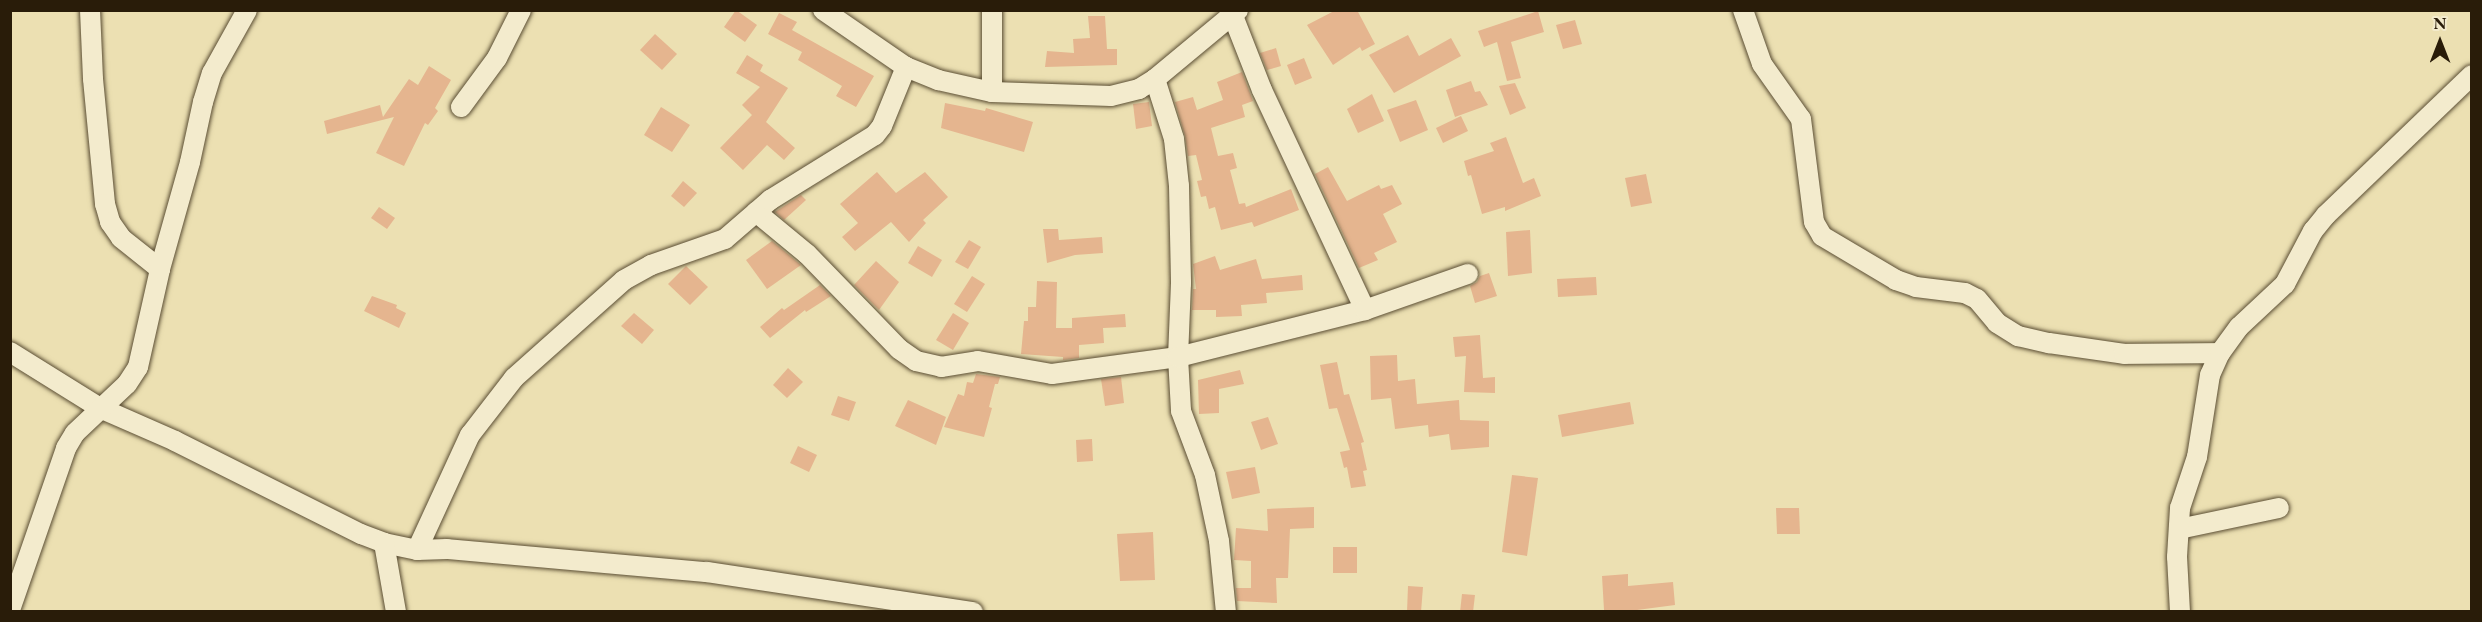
<!DOCTYPE html>
<style>
body{margin:0}
#map{position:relative;width:2482px;height:622px;overflow:hidden;background:#ece0b2;font-family:"EB Garamond",serif}
div>[style]{position:absolute}
[style*='--x']{left:calc(var(--x)*1px);top:calc(var(--y)*1px);width:calc(var(--w)*1px);rotate:calc(var(--a)*1deg)}
.building>*{inset:0;background:#e5b58f}
.roads{filter:drop-shadow(0 0 2px #5a4d33) drop-shadow(0 0 2px #5a4d33)}
.minor>*{height:20px;margin:-10px;padding:0 10px;transform-origin:10px;border-radius:10px;background:#f3ebcd}
span{translate:-50% -50%;white-space:nowrap;text-align:center;line-height:1.15;-webkit-text-stroke:5px #f3ebcd;paint-order:stroke}
.frame{position:absolute;inset:0;border:12px solid #291c09;pointer-events:none}
.north{position:absolute;left:2410px;top:12px;width:60px;height:60px;-webkit-text-stroke:4px #f3ebcd;paint-order:stroke;rotate:0deg;font-size:16px;font-weight:700;line-height:24px;text-align:center;color:#291c09}
.north::after{content:'';display:block;margin:auto;width:21px;height:27px;background:#291c09;clip-path:polygon(50% 0,100% 100%,50% 72%,0 100%)}
</style>
<div id="map">
<div class="building">
<i style="clip-path:polygon(736px 10px,757px 25px,745px 42px,724px 27px)"></i>
<i style="clip-path:polygon(1336px 10px,1357px 10px,1375px 44px,1362px 51px,1360px 47px,1333px 65px,1307px 25px)"></i>
<i style="clip-path:polygon(1538px 11px,1544px 32px,1511px 42px,1521px 78px,1507px 81px,1497px 42px,1484px 47px,1478px 31px)"></i>
<i style="clip-path:polygon(779px 13px,797px 22px,792px 30px,874px 76px,856px 107px,836px 96px,842px 86px,798px 60px,802px 52px,768px 34px)"></i>
<i style="clip-path:polygon(1088px 16px,1105px 16px,1107px 49px,1117px 49px,1117px 65px,1045px 67px,1047px 51px,1074px 53px,1073px 39px,1090px 38px)"></i>
<i style="clip-path:polygon(1575px 20px,1582px 44px,1563px 49px,1556px 25px)"></i>
<i style="clip-path:polygon(655px 34px,677px 54px,662px 70px,640px 50px)"></i>
<i style="clip-path:polygon(1408px 35px,1419px 56px,1451px 38px,1461px 56px,1394px 93px,1369px 55px)"></i>
<i style="clip-path:polygon(1276px 48px,1281px 66px,1267px 70px,1260px 53px)"></i>
<i style="clip-path:polygon(747px 55px,763px 65px,760px 71px,788px 88px,766px 122px,795px 148px,784px 160px,767px 145px,743px 170px,720px 148px,752px 115px,742px 105px,760px 87px,736px 73px)"></i>
<i style="clip-path:polygon(1304px 58px,1312px 78px,1295px 85px,1287px 65px)"></i>
<i style="clip-path:polygon(429px 66px,451px 80px,435px 108px,438px 111px,428px 125px,425px 123px,404px 166px,376px 153px,394px 117px,327px 134px,324px 121px,380px 105px,383px 117px,409px 79px,418px 85px)"></i>
<i style="clip-path:polygon(1242px 72px,1253px 101px,1242px 105px,1245px 117px,1211px 128px,1218px 156px,1233px 153px,1237px 168px,1230px 170px,1239px 204px,1245px 203px,1246px 207px,1291px 189px,1299px 210px,1254px 227px,1252px 222px,1221px 230px,1215px 207px,1209px 209px,1206px 196px,1201px 197px,1197px 181px,1202px 180px,1196px 155px,1188px 156px,1185px 136px,1175px 102px,1193px 97px,1197px 110px,1223px 100px,1217px 82px)"></i>
<i style="clip-path:polygon(1471px 81px,1475px 92px,1480px 91px,1488px 105px,1455px 117px,1446px 90px)"></i>
<i style="clip-path:polygon(1515px 83px,1526px 108px,1510px 115px,1499px 86px)"></i>
<i style="clip-path:polygon(1372px 94px,1384px 121px,1358px 133px,1347px 109px)"></i>
<i style="clip-path:polygon(1416px 100px,1428px 130px,1400px 142px,1387px 110px)"></i>
<i style="clip-path:polygon(1149px 102px,1152px 126px,1136px 129px,1133px 104px)"></i>
<i style="clip-path:polygon(945px 103px,985px 111px,986px 108px,1033px 122px,1024px 152px,941px 128px)"></i>
<i style="clip-path:polygon(661px 107px,690px 125px,672px 152px,644px 135px)"></i>
<i style="clip-path:polygon(1461px 116px,1468px 131px,1443px 143px,1436px 128px)"></i>
<i style="clip-path:polygon(1506px 137px,1523px 183px,1534px 178px,1541px 196px,1505px 211px,1505px 207px,1482px 214px,1471px 175px,1468px 176px,1464px 161px,1494px 151px,1490px 143px)"></i>
<i style="clip-path:polygon(1328px 167px,1347px 201px,1379px 185px,1381px 189px,1392px 185px,1402px 204px,1383px 214px,1397px 242px,1374px 253px,1378px 260px,1359px 268px,1315px 174px)"></i>
<i style="clip-path:polygon(877px 172px,896px 193px,925px 172px,948px 197px,923px 220px,926px 223px,909px 242px,891px 222px,855px 251px,842px 237px,858px 223px,840px 204px)"></i>
<i style="clip-path:polygon(1646px 174px,1652px 203px,1631px 207px,1625px 178px)"></i>
<i style="clip-path:polygon(683px 181px,697px 193px,684px 207px,671px 196px)"></i>
<i style="clip-path:polygon(801px 195px,806px 200px,784px 220px,775px 212px)"></i>
<i style="clip-path:polygon(379px 207px,395px 218px,387px 229px,371px 218px)"></i>
<i style="clip-path:polygon(1043px 229px,1058px 229px,1059px 240px,1102px 237px,1103px 253px,1075px 255px,1047px 263px)"></i>
<i style="clip-path:polygon(1530px 230px,1532px 273px,1508px 276px,1506px 232px)"></i>
<i style="clip-path:polygon(969px 240px,981px 247px,968px 269px,955px 262px)"></i>
<i style="clip-path:polygon(772px 241px,801px 265px,767px 289px,746px 260px)"></i>
<i style="clip-path:polygon(918px 246px,942px 260px,932px 277px,908px 263px)"></i>
<i style="clip-path:polygon(1215px 256px,1220px 270px,1256px 259px,1262px 279px,1302px 275px,1303px 290px,1266px 293px,1267px 303px,1241px 305px,1242px 316px,1216px 317px,1216px 310px,1192px 310px,1193px 289px,1196px 289px,1193px 264px)"></i>
<i style="clip-path:polygon(876px 261px,899px 282px,879px 310px,854px 285px)"></i>
<i style="clip-path:polygon(686px 266px,708px 287px,690px 305px,668px 284px)"></i>
<i style="clip-path:polygon(1489px 273px,1497px 296px,1475px 303px,1470px 286px,1477px 282px,1480px 276px)"></i>
<i style="clip-path:polygon(972px 276px,985px 284px,967px 312px,954px 304px)"></i>
<i style="clip-path:polygon(1596px 277px,1597px 295px,1558px 297px,1557px 279px)"></i>
<i style="clip-path:polygon(1037px 281px,1057px 282px,1056px 328px,1072px 328px,1072px 318px,1125px 314px,1126px 327px,1103px 328px,1104px 343px,1079px 345px,1079px 358px,1063px 360px,1063px 357px,1021px 354px,1024px 321px,1028px 321px,1028px 307px,1036px 307px)"></i>
<i style="clip-path:polygon(820px 285px,831px 296px,806px 312px,805px 310px,770px 338px,760px 327px,782px 308px,784px 310px)"></i>
<i style="clip-path:polygon(372px 296px,397px 305px,396px 308px,406px 313px,399px 328px,364px 311px)"></i>
<i style="clip-path:polygon(634px 313px,654px 330px,642px 344px,621px 326px)"></i>
<i style="clip-path:polygon(953px 313px,969px 323px,953px 350px,936px 340px)"></i>
<i style="clip-path:polygon(1480px 335px,1483px 378px,1495px 377px,1495px 393px,1464px 392px,1466px 356px,1455px 357px,1453px 337px)"></i>
<i style="clip-path:polygon(1397px 355px,1398px 381px,1415px 379px,1417px 404px,1459px 400px,1460px 420px,1489px 421px,1489px 447px,1451px 450px,1449px 434px,1429px 437px,1428px 425px,1395px 429px,1391px 398px,1371px 400px,1370px 356px)"></i>
<i style="clip-path:polygon(1337px 362px,1344px 395px,1349px 394px,1364px 442px,1361px 443px,1367px 470px,1363px 471px,1366px 486px,1351px 488px,1347px 467px,1344px 468px,1340px 452px,1350px 450px,1337px 408px,1329px 409px,1320px 365px)"></i>
<i style="clip-path:polygon(788px 368px,803px 382px,787px 398px,773px 385px)"></i>
<i style="clip-path:polygon(1240px 370px,1244px 384px,1219px 389px,1219px 413px,1199px 414px,1198px 380px)"></i>
<i style="clip-path:polygon(976px 374px,1000px 377px,998px 384px,995px 384px,989px 407px,992px 408px,984px 437px,944px 427px,958px 394px,964px 396px,967px 382px,973px 383px)"></i>
<i style="clip-path:polygon(1121px 377px,1124px 403px,1105px 406px,1101px 379px)"></i>
<i style="clip-path:polygon(838px 396px,856px 402px,849px 421px,831px 415px)"></i>
<i style="clip-path:polygon(908px 400px,946px 417px,936px 445px,895px 426px)"></i>
<i style="clip-path:polygon(1630px 402px,1634px 424px,1562px 437px,1558px 415px)"></i>
<i style="clip-path:polygon(1268px 417px,1278px 444px,1261px 450px,1251px 422px)"></i>
<i style="clip-path:polygon(1092px 439px,1093px 461px,1077px 462px,1076px 440px)"></i>
<i style="clip-path:polygon(798px 446px,817px 455px,809px 472px,790px 463px)"></i>
<i style="clip-path:polygon(1255px 467px,1260px 493px,1232px 499px,1226px 472px)"></i>
<i style="clip-path:polygon(1512px 475px,1538px 478px,1527px 556px,1502px 552px)"></i>
<i style="clip-path:polygon(1314px 507px,1314px 528px,1290px 529px,1288px 578px,1276px 578px,1277px 603px,1237px 601px,1236px 588px,1251px 588px,1251px 561px,1234px 560px,1236px 528px,1268px 531px,1267px 509px)"></i>
<i style="clip-path:polygon(1776px 508px,1799px 508px,1800px 534px,1777px 534px)"></i>
<i style="clip-path:polygon(1153px 532px,1155px 580px,1120px 581px,1117px 534px)"></i>
<i style="clip-path:polygon(1333px 547px,1357px 547px,1357px 573px,1333px 573px)"></i>
<i style="clip-path:polygon(1628px 574px,1628px 586px,1673px 582px,1675px 605px,1637px 610px,1604px 610px,1602px 576px)"></i>
<i style="clip-path:polygon(1408px 586px,1423px 587px,1421px 612px,1407px 612px)"></i>
<i style="clip-path:polygon(1462px 594px,1475px 595px,1473px 612px,1460px 612px)"></i>
</div>
<div class="roads">
<div class="minor">
<i style="--x:90;--y:10;--w:69;--a:87.5"></i>
<i style="--x:93;--y:79;--w:126;--a:84.5"></i>
<i style="--x:105;--y:204;--w:19;--a:74"></i>
<i style="--x:110;--y:222;--w:19;--a:55"></i>
<i style="--x:121;--y:238;--w:50;--a:38.5"></i>
<i style="--x:823;--y:10;--w:101;--a:34.5"></i>
<i style="--x:906;--y:67;--w:35;--a:22"></i>
<i style="--x:938;--y:80;--w:55;--a:12.5"></i>
<i style="--x:992;--y:92;--w:119;--a:1.9"></i>
<i style="--x:1111;--y:96;--w:29;--a:-14"></i>
<i style="--x:1139;--y:89;--w:19;--a:-32"></i>
<i style="--x:1155;--y:79;--w:108;--a:-39.7"></i>
<i style="--x:992;--y:10;--w:82;--a:90"></i>
<i style="--x:1743;--y:10;--w:57;--a:70.6"></i>
<i style="--x:1762;--y:64;--w:67;--a:54.7"></i>
<i style="--x:1801;--y:119;--w:104;--a:82.8"></i>
<i style="--x:1814;--y:222;--w:16;--a:60"></i>
<i style="--x:1822;--y:236;--w:86;--a:30.7"></i>
<i style="--x:1896;--y:280;--w:21;--a:19"></i>
<i style="--x:1916;--y:287;--w:49;--a:7"></i>
<i style="--x:1965;--y:293;--w:13;--a:27"></i>
<i style="--x:1977;--y:299;--w:31;--a:50"></i>
<i style="--x:1997;--y:323;--w:25;--a:32"></i>
<i style="--x:2018;--y:336;--w:32;--a:13"></i>
<i style="--x:2049;--y:343;--w:76;--a:8.3"></i>
<i style="--x:2124;--y:354;--w:96;--a:-0.6"></i>
<i style="--x:1233;--y:16;--w:79;--a:68.6"></i>
<i style="--x:1262;--y:90;--w:243;--a:64.9"></i>
<i style="--x:1155;--y:79;--w:63;--a:72.4"></i>
<i style="--x:1174;--y:139;--w:47;--a:83.9"></i>
<i style="--x:1179;--y:186;--w:97;--a:88.8"></i>
<i style="--x:1181;--y:283;--w:74;--a:92.3"></i>
<i style="--x:1178;--y:357;--w:54;--a:86.8"></i>
<i style="--x:1181;--y:411;--w:68;--a:69.4"></i>
<i style="--x:1205;--y:475;--w:67;--a:78"></i>
<i style="--x:1219;--y:541;--w:71;--a:84.4"></i>
<i style="--x:461;--y:107;--w:61;--a:-53.7"></i>
<i style="--x:497;--y:58;--w:54;--a:-63.4"></i>
<i style="--x:756;--y:212;--w:66;--a:39.5"></i>
<i style="--x:807;--y:254;--w:132;--a:45.9"></i>
<i style="--x:899;--y:349;--w:21;--a:35"></i>
<i style="--x:916;--y:361;--w:26;--a:13"></i>
<i style="--x:941;--y:367;--w:37;--a:-9"></i>
<i style="--x:978;--y:361;--w:75;--a:10"></i>
<i style="--x:1052;--y:374;--w:127;--a:-7.7"></i>
<i style="--x:1178;--y:357;--w:193;--a:-14.1"></i>
<i style="--x:1365;--y:310;--w:109;--a:-19.3"></i>
<i style="--x:10;--y:352;--w:106;--a:31.9"></i>
<i style="--x:100;--y:408;--w:82;--a:23.7"></i>
<i style="--x:175;--y:441;--w:208;--a:26.6"></i>
<i style="--x:361;--y:534;--w:25;--a:21"></i>
<i style="--x:384;--y:543;--w:34;--a:12"></i>
<i style="--x:417;--y:550;--w:30;--a:-2"></i>
<i style="--x:447;--y:549;--w:261;--a:5.1"></i>
<i style="--x:707;--y:572;--w:269;--a:8.6"></i>
<i style="--x:2179;--y:529;--w:102;--a:-11.9"></i>
<i style="--x:384;--y:543;--w:70;--a:80.1"></i>
<i style="--x:417;--y:550;--w:127;--a:-65.3"></i>
<i style="--x:470;--y:435;--w:72;--a:-52.3"></i>
<i style="--x:514;--y:378;--w:147;--a:-41.7"></i>
<i style="--x:624;--y:280;--w:31;--a:-29"></i>
<i style="--x:651;--y:265;--w:78;--a:-19.4"></i>
<i style="--x:725;--y:239;--w:60;--a:-40.9"></i>
<i style="--x:770;--y:200;--w:123;--a:-31.8"></i>
<i style="--x:875;--y:135;--w:11;--a:-52"></i>
<i style="--x:882;--y:126;--w:64;--a:-67.9"></i>
<i style="--x:10;--y:610;--w:171;--a:-70.9"></i>
<i style="--x:66;--y:448;--w:17;--a:-59"></i>
<i style="--x:75;--y:433;--w:71;--a:-43.3"></i>
<i style="--x:127;--y:384;--w:20;--a:-57"></i>
<i style="--x:138;--y:367;--w:100;--a:-77.3"></i>
<i style="--x:160;--y:269;--w:111;--a:-74.3"></i>
<i style="--x:190;--y:162;--w:61;--a:-77.8"></i>
<i style="--x:203;--y:102;--w:30;--a:-73"></i>
<i style="--x:212;--y:73;--w:72;--a:-60.9"></i>
<i style="--x:2180;--y:612;--w:55;--a:-93.1"></i>
<i style="--x:2177;--y:557;--w:49;--a:-86.5"></i>
<i style="--x:2180;--y:508;--w:54;--a:-71.6"></i>
<i style="--x:2197;--y:457;--w:83;--a:-81"></i>
<i style="--x:2210;--y:375;--w:24;--a:-66"></i>
<i style="--x:2220;--y:353;--w:32;--a:-54"></i>
<i style="--x:2239;--y:327;--w:63;--a:-43.1"></i>
<i style="--x:2285;--y:284;--w:60;--a:-62.2"></i>
<i style="--x:2313;--y:231;--w:21;--a:-51"></i>
<i style="--x:2326;--y:215;--w:202;--a:-43.8"></i>
</div>
</div>
<div class="frame"></div>
<div class="north">N</div>
</div>
